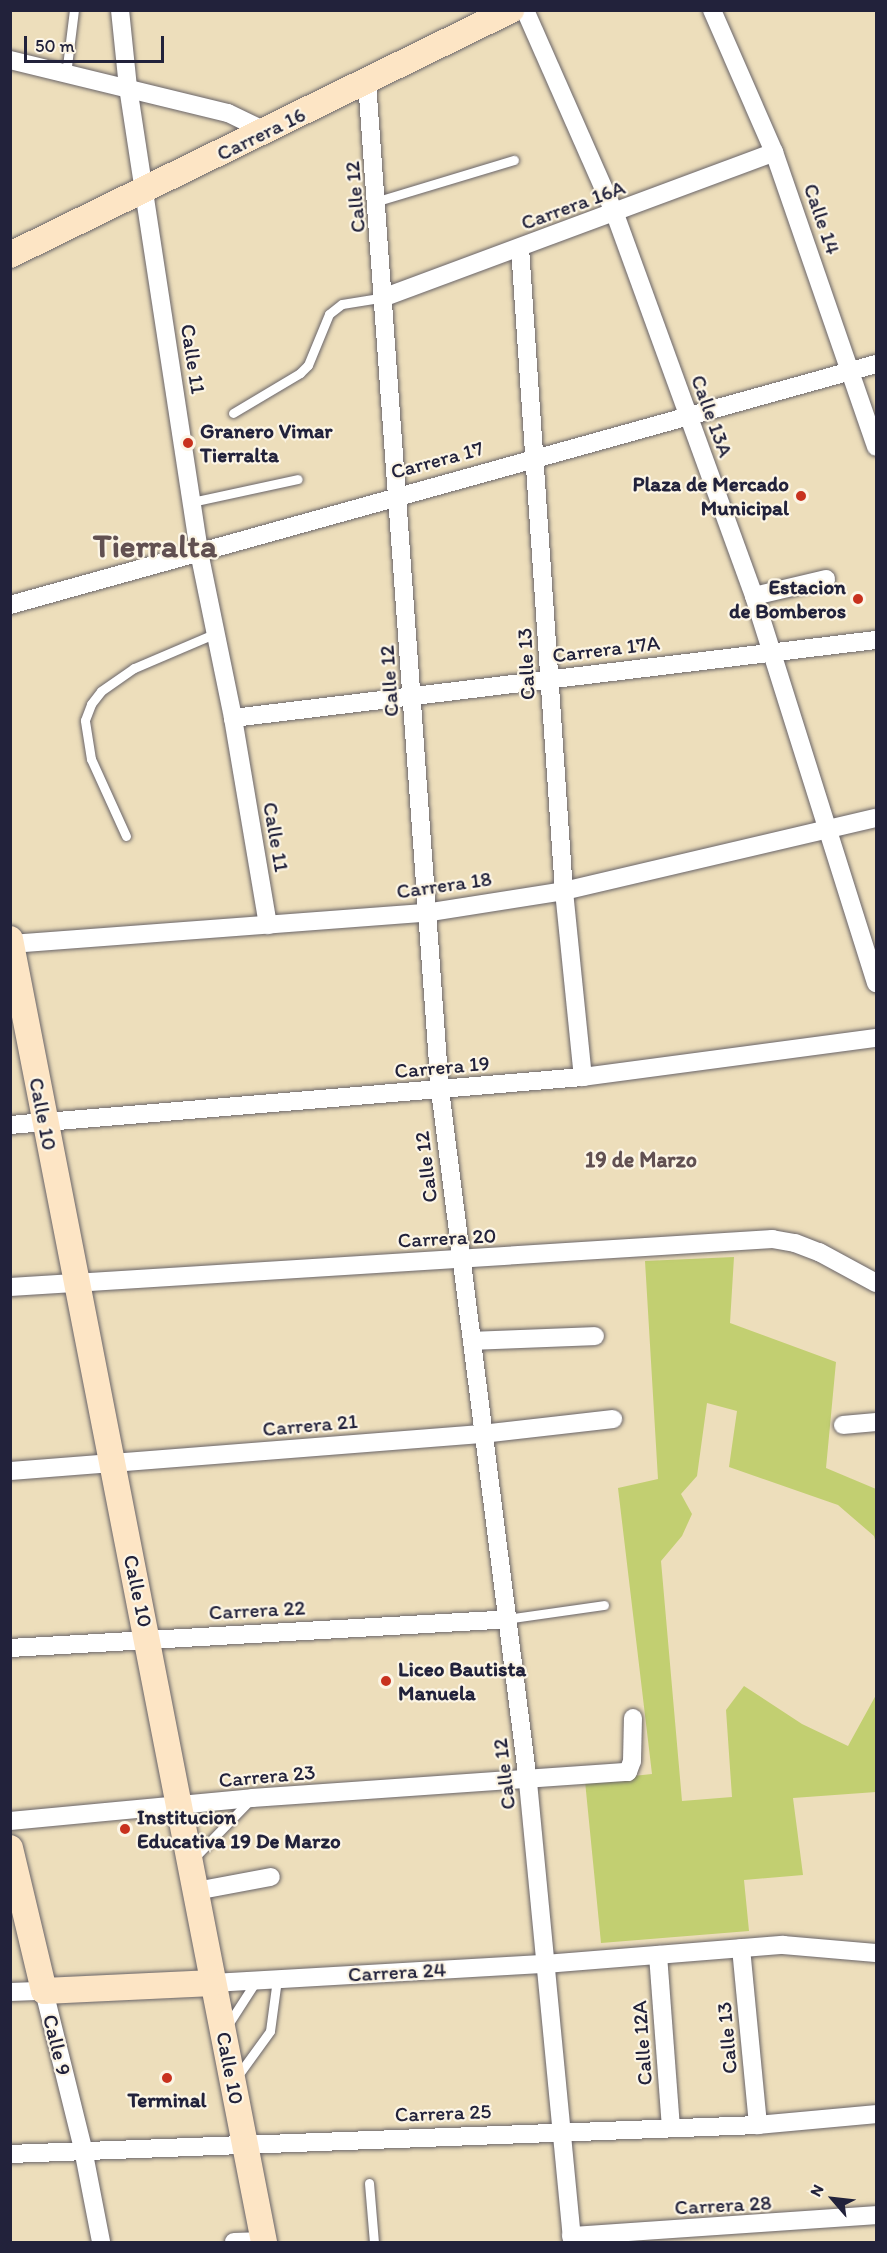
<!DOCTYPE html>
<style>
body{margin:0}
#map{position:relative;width:887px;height:2253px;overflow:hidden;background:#eddebb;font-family:Itim,sans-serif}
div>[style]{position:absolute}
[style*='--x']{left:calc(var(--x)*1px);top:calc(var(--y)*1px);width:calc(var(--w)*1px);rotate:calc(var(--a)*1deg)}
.green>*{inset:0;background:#c2cf71}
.roads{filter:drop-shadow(0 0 2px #696468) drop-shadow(0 0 2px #696468)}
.service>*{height:9px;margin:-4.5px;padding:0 4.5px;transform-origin:4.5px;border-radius:4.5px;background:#fff}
.minor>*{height:18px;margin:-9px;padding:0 9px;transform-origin:9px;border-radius:9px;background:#fff}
.secondary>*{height:26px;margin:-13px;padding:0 13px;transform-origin:13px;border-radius:13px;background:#fde5c5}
.dots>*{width:16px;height:16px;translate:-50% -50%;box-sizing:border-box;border:3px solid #fcf5e5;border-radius:50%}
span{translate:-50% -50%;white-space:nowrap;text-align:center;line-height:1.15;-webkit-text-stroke:4.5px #fcf5e5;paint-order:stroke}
.street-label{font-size:21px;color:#22223b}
.poi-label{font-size:21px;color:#22223b;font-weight:700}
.left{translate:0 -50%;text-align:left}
.right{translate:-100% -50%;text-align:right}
.neighbourhood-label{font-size:22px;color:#615051;font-weight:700}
.town-label{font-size:33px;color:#615051;font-weight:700}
.frame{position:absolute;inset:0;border:12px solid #22223b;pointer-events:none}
.north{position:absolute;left:803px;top:2169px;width:60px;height:60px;-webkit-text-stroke:4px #fcf5e5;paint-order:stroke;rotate:298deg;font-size:16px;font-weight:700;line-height:24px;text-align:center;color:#22223b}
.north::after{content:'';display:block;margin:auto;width:21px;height:27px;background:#22223b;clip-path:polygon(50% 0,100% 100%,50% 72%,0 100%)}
.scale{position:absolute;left:24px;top:36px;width:140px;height:27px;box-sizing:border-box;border:3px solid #22223b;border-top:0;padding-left:8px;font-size:18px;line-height:21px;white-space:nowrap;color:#22223b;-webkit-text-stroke:4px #fcf5e5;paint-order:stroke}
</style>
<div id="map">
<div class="green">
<i style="clip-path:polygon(734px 1257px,730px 1323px,836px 1362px,826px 1468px,876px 1489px,876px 1544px,874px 1536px,838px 1505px,729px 1467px,737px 1411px,707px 1403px,697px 1476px,681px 1494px,692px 1514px,682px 1536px,661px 1561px,682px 1801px,732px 1797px,726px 1710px,744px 1686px,802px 1724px,848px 1746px,876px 1695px,876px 1792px,793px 1798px,803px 1875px,744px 1880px,749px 1931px,601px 1943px,585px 1781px,652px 1774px,618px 1488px,658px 1479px,645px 1261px)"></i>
</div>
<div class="roads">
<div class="service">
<i style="--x:66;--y:74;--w:64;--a:-82.9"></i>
<i style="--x:378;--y:201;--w:142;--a:-16.8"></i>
<i style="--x:233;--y:413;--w:78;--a:-30.8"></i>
<i style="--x:300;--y:373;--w:11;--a:-45"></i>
<i style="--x:308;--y:365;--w:55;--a:-67.6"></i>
<i style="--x:329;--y:314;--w:16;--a:-38"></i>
<i style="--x:342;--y:304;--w:44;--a:-9.2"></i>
<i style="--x:192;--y:502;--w:108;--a:-12.2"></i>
<i style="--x:126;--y:836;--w:85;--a:-114.4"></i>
<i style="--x:91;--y:759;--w:39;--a:-99"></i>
<i style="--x:85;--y:720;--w:17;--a:-69"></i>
<i style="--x:91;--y:704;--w:16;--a:-52"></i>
<i style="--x:101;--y:691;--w:40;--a:-34.9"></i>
<i style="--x:134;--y:668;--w:89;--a:-23.1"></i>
<i style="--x:506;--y:1619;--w:99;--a:-8.1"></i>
<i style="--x:193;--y:1859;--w:82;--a:-46"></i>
<i style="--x:227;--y:2026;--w:54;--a:-57.2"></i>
<i style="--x:236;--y:2078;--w:58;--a:-54.1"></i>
<i style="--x:270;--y:2031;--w:52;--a:-82.3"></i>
<i style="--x:369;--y:2183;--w:59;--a:85.2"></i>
</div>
<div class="minor">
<i style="--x:120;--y:10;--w:77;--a:84.1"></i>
<i style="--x:128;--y:87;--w:470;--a:81.3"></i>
<i style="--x:199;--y:552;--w:169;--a:78.4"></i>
<i style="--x:233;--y:718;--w:210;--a:80.4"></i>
<i style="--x:525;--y:10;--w:223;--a:66.2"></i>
<i style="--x:615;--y:214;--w:407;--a:70"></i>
<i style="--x:754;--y:596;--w:406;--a:72.5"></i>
<i style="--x:712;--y:10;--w:155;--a:66.4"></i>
<i style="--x:774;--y:152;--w:312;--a:70.9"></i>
<i style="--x:10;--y:60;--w:224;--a:13.7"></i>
<i style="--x:228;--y:113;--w:41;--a:25.9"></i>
<i style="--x:367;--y:82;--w:1011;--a:85.86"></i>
<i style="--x:440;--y:1090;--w:698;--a:82.75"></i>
<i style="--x:528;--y:1782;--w:462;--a:84.5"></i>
<i style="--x:520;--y:248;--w:645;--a:86.09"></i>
<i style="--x:564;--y:891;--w:187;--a:84.2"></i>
<i style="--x:385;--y:297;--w:415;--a:-20.4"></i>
<i style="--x:754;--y:596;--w:74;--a:-13.3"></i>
<i style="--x:10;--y:605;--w:899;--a:-15.55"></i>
<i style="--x:233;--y:718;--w:648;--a:-6.92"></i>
<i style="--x:10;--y:944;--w:416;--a:-4.3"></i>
<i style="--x:425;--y:913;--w:141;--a:-9"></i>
<i style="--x:564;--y:891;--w:320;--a:-13.2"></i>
<i style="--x:10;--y:1125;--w:575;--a:-4.79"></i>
<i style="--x:583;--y:1077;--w:296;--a:-7.6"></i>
<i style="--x:10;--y:1287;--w:764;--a:-3.6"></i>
<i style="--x:772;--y:1239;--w:23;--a:10"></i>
<i style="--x:795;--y:1243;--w:26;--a:21"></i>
<i style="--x:819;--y:1252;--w:65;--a:28.5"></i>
<i style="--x:472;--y:1341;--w:123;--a:-2.3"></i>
<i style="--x:843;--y:1425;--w:33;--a:-5"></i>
<i style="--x:10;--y:1471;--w:473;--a:-4.5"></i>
<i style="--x:482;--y:1434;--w:132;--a:-6.5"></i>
<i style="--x:10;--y:1648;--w:497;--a:-3.3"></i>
<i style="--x:10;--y:1821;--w:243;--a:-5.4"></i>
<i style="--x:252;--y:1798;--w:377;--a:-4"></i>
<i style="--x:628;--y:1772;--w:12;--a:-70"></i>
<i style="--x:632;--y:1761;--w:43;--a:-88.7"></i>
<i style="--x:196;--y:1891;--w:76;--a:-10.6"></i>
<i style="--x:741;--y:1948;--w:178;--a:84.5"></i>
<i style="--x:658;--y:1955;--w:173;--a:85.7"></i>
<i style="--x:213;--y:1983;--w:333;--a:-3.3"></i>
<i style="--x:545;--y:1964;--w:239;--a:-4.6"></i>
<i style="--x:783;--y:1945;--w:93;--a:4.9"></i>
<i style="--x:10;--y:1992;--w:34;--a:-2"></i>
<i style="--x:44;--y:1991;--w:163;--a:76.1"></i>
<i style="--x:83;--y:2149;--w:95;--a:79"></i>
<i style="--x:10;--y:2154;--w:749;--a:-2.22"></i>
<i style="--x:758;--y:2125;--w:119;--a:-5.3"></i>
<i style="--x:571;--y:2236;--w:306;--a:-3.9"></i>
<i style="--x:234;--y:2242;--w:30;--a:-2"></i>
</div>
<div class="secondary">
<i style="--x:10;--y:255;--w:558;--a:-26.06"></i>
<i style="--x:10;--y:939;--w:1328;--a:78.97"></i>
<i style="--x:10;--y:1848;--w:147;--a:76.6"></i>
<i style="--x:44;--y:1991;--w:169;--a:-2.7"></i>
</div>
</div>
<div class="dots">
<i style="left:188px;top:443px;background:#c8321e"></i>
<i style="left:801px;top:496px;background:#c8321e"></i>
<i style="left:858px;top:599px;background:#c8321e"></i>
<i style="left:386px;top:1681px;background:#c8321e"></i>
<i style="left:125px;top:1829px;background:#c8321e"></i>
<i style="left:167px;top:2078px;background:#c8321e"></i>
</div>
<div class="street-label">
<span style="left:261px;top:134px;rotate:-26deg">Carrera 16</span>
<span style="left:355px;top:197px;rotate:-95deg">Calle 12</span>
<span style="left:573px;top:205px;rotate:-20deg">Carrera 16A</span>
<span style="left:822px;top:219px;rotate:71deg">Calle 14</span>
<span style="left:193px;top:359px;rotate:81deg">Calle 11</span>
<span style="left:712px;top:416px;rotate:70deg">Calle 13A</span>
<span style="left:437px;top:460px;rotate:-15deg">Carrera 17</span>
<span style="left:606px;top:649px;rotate:-7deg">Carrera 17A</span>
<span style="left:526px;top:664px;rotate:-93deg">Calle 13</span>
<span style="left:389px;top:681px;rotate:-94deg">Calle 12</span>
<span style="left:276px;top:837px;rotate:80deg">Calle 11</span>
<span style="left:444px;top:885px;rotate:-8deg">Carrera 18</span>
<span style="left:442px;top:1067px;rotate:-5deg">Carrera 19</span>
<span style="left:43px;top:1114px;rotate:79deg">Calle 10</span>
<span style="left:426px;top:1167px;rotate:-97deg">Calle 12</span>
<span style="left:447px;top:1238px;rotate:-3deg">Carrera 20</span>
<span style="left:310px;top:1425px;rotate:-5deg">Carrera 21</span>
<span style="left:138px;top:1591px;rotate:78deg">Calle 10</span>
<span style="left:257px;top:1610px;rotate:-3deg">Carrera 22</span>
<span style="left:504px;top:1774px;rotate:-97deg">Calle 12</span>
<span style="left:267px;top:1776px;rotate:-5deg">Carrera 23</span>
<span style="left:397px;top:1972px;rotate:-3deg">Carrera 24</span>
<span style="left:727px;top:2038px;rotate:-95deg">Calle 13</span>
<span style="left:642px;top:2043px;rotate:-94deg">Calle 12A</span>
<span style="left:57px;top:2045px;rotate:76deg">Calle 9</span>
<span style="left:230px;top:2068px;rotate:79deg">Calle 10</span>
<span style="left:443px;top:2113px;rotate:-2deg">Carrera 25</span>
<span style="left:723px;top:2205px;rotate:-3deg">Carrera 28</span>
</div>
<div class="poi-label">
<span class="left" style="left:200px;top:443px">Granero Vimar<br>Tierralta</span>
<span class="right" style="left:789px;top:496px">Plaza de Mercado<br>Municipal</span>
<span class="right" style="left:846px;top:599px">Estacion<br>de Bomberos</span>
<span class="left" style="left:398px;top:1681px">Liceo Bautista<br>Manuela</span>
<span class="left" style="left:137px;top:1829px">Institucion<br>Educativa 19 De Marzo</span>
<span style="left:167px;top:2100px">Terminal</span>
</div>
<div class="neighbourhood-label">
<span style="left:641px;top:1160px">19 de Marzo</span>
</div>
<div class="town-label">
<span style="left:155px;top:546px">Tierralta</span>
</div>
<div class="frame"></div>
<div class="north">N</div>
<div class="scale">50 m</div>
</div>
